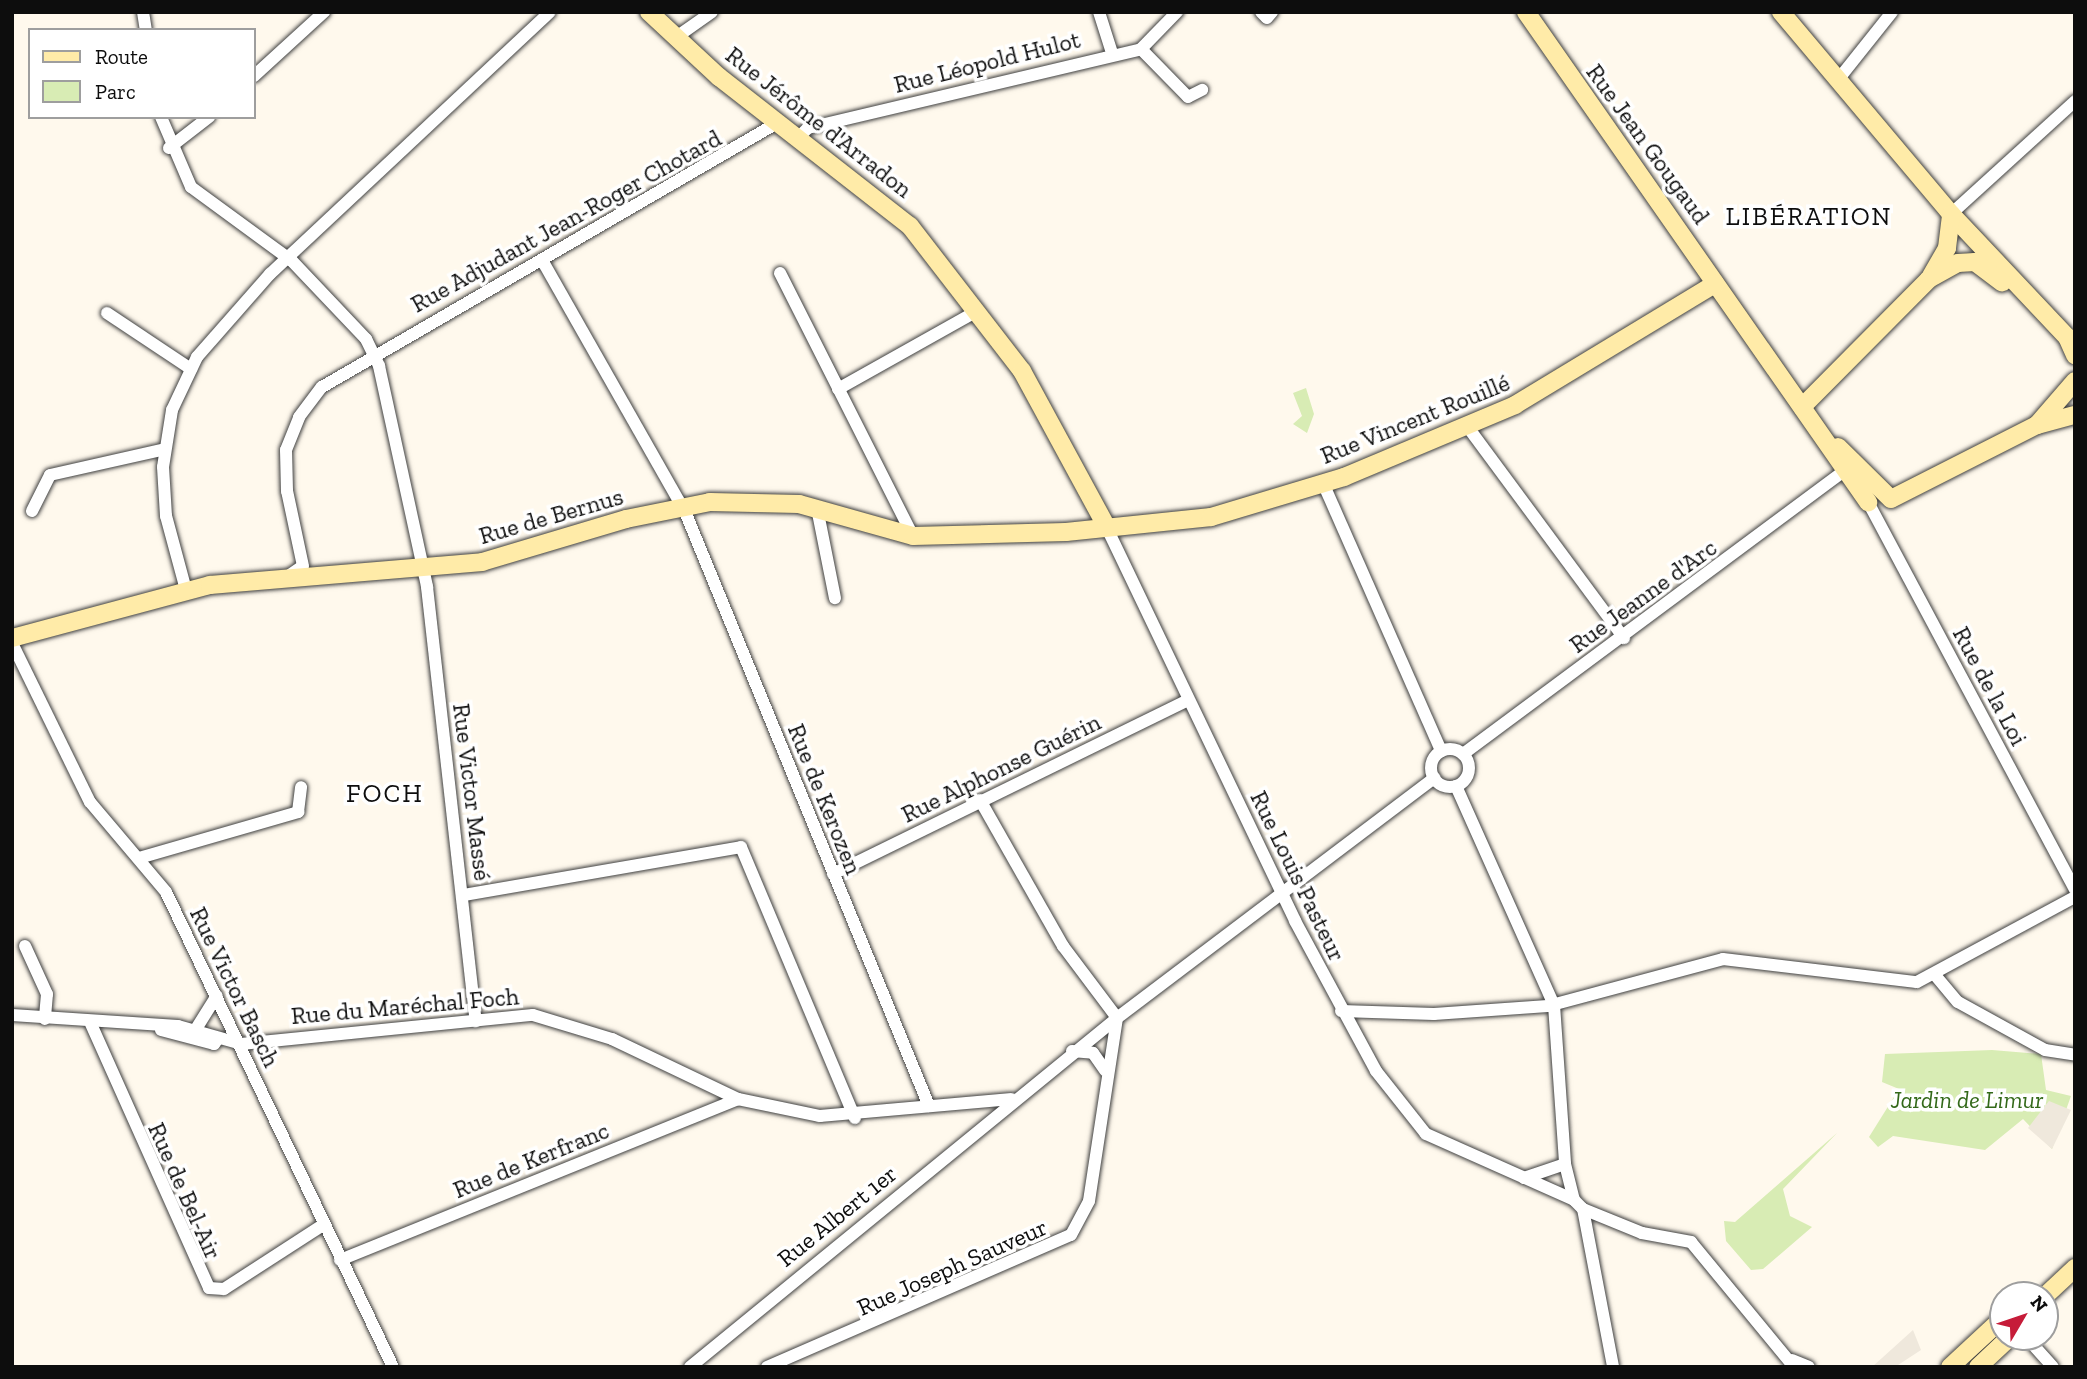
<!DOCTYPE html>
<meta charset="utf-8">
<style>
body{margin:0}
#map{position:relative;width:2087px;height:1379px;overflow:hidden;background:#fff9ed;font-family:"Zilla Slab",serif}
div>[style]{position:absolute}
[style*='--x']{left:calc(var(--x)*1px);top:calc(var(--y)*1px);width:calc(var(--w)*1px);rotate:calc(var(--a)*1deg)}
.green>*{inset:0;background:#d8ecb4}
.plaza>*{inset:0;background:#efe8dc}
.roads{filter:drop-shadow(0 0 2px #404040) drop-shadow(0 0 2px #404040)}
.street>*{height:12px;margin:-6px;padding:0 6px;transform-origin:6px;border-radius:6px;background:#fff}
.street>.ring{margin:-6px;padding:0;box-sizing:content-box;background:none;border:12px solid #fff;border-radius:50%}
.secondary>*{height:18px;margin:-9px;padding:0 9px;transform-origin:9px;border-radius:9px;background:#ffeba8}
span{translate:-50% -50%;white-space:nowrap;text-align:center;line-height:1.15;-webkit-text-stroke:7px #fff;paint-order:stroke}
.street-label{font-size:24px;color:#0d0d0d}
.park-label{font-size:24px;color:#336919;font-style:italic}
.neighbourhood-label{font-size:26px;color:#0d0d0d;letter-spacing:2px}
.frame{position:absolute;inset:0;border:14px solid #0d0d0d;pointer-events:none}
.legend{position:absolute;left:28px;top:28px;width:228px;height:91px;box-sizing:border-box;background:#fff;border:2px solid #9e9e9e;margin:0;padding:9px 12px;list-style:none;font-size:21px;color:#0d0d0d}
.legend li{display:flex;align-items:center;gap:14px;height:35px}
.legend b{width:35px;border:2px solid #9e9e9e}
.north{position:absolute;left:1989px;top:1281px;width:70px;height:70px;box-sizing:border-box;background:#fff;border:2px solid #9e9e9e;border-radius:50%;rotate:51deg;font-size:19px;font-weight:700;line-height:28px;text-align:center;color:#0d0d0d}
.north::after{content:'';display:block;margin:auto;width:24px;height:32px;background:#c61c39;clip-path:polygon(50% 0,100% 100%,50% 72%,0 100%)}
</style>
<div id="map">
<div class="green">
<i style="clip-path:polygon(1306px 388px,1314px 414px,1307px 433px,1293px 424px,1302px 416px,1293px 393px)"></i>
<i style="clip-path:polygon(1992px 1050px,2041px 1054px,2046px 1090px,2071px 1096px,2052px 1149px,2023px 1119px,1985px 1150px,1893px 1136px,1878px 1147px,1869px 1137px,1899px 1089px,1882px 1082px,1885px 1054px)"></i>
<i style="clip-path:polygon(1837px 1133px,1783px 1189px,1790px 1216px,1812px 1227px,1763px 1269px,1751px 1270px,1726px 1241px,1724px 1221px,1735px 1222px)"></i>
</div>
<div class="plaza">
<i style="clip-path:polygon(2049px 1101px,2071px 1110px,2052px 1149px,2028px 1128px)"></i>
<i style="clip-path:polygon(1913px 1330px,1921px 1350px,1895px 1367px,1872px 1367px)"></i>
</div>
<div class="roads">
<div class="street">
<i style="--x:143;--y:12;--w:18;--a:81"></i>
<i style="--x:1099;--y:12;--w:43;--a:72.4"></i>
<i style="--x:1261;--y:12;--w:8;--a:45"></i>
<i style="--x:1267;--y:18;--w:8;--a:-50"></i>
<i style="--x:675;--y:38;--w:45;--a:-35.1"></i>
<i style="--x:1141;--y:49;--w:67;--a:45.6"></i>
<i style="--x:1188;--y:97;--w:16;--a:-27"></i>
<i style="--x:254;--y:76;--w:95;--a:-42.4"></i>
<i style="--x:1837;--y:81;--w:88;--a:-51.4"></i>
<i style="--x:161;--y:117;--w:76;--a:66.8"></i>
<i style="--x:191;--y:187;--w:125;--a:36.2"></i>
<i style="--x:292;--y:261;--w:108;--a:46.5"></i>
<i style="--x:366;--y:339;--w:30;--a:64"></i>
<i style="--x:379;--y:366;--w:226;--a:77.7"></i>
<i style="--x:427;--y:587;--w:437;--a:83.6"></i>
<i style="--x:798;--y:138;--w:14;--a:-45"></i>
<i style="--x:808;--y:128;--w:342;--a:-13.3"></i>
<i style="--x:1141;--y:49;--w:52;--a:-45.8"></i>
<i style="--x:169;--y:148;--w:51;--a:-37.8"></i>
<i style="--x:1951;--y:214;--w:168;--a:-42.3"></i>
<i style="--x:542;--y:260;--w:292;--a:60.4"></i>
<i style="--x:686;--y:514;--w:640;--a:67.68"></i>
<i style="--x:780;--y:273;--w:295;--a:63.2"></i>
<i style="--x:107;--y:313;--w:101;--a:33.7"></i>
<i style="--x:838;--y:389;--w:159;--a:-29.3"></i>
<i style="--x:1467;--y:426;--w:264;--a:53.5"></i>
<i style="--x:1323;--y:483;--w:293;--a:66.2"></i>
<i style="--x:1868;--y:502;--w:439;--a:61.9"></i>
<i style="--x:817;--y:508;--w:92;--a:78.7"></i>
<i style="--x:32;--y:511;--w:40;--a:-63.4"></i>
<i style="--x:50;--y:475;--w:118;--a:-12.7"></i>
<i style="--x:1106;--y:526;--w:438;--a:64.4"></i>
<i style="--x:1295;--y:921;--w:170;--a:61.6"></i>
<i style="--x:1376;--y:1071;--w:80;--a:51.6"></i>
<i style="--x:1426;--y:1134;--w:162;--a:24"></i>
<i style="--x:287;--y:577;--w:19;--a:-35"></i>
<i style="--x:303;--y:566;--w:77;--a:-102"></i>
<i style="--x:287;--y:491;--w:41;--a:-91.4"></i>
<i style="--x:286;--y:450;--w:35;--a:-68"></i>
<i style="--x:299;--y:417;--w:38;--a:-53"></i>
<i style="--x:322;--y:387;--w:526;--a:-30.12"></i>
<i style="--x:186;--y:590;--w:77;--a:-105.1"></i>
<i style="--x:166;--y:516;--w:49;--a:-93.5"></i>
<i style="--x:163;--y:467;--w:58;--a:-81"></i>
<i style="--x:172;--y:410;--w:59;--a:-64.7"></i>
<i style="--x:197;--y:357;--w:111;--a:-48.7"></i>
<i style="--x:270;--y:274;--w:383;--a:-43.1"></i>
<i style="--x:12;--y:643;--w:177;--a:63.9"></i>
<i style="--x:90;--y:802;--w:118;--a:49.8"></i>
<i style="--x:166;--y:892;--w:526;--a:64.46"></i>
<i class="ring" style="left:1431px;top:749px;width:26px;height:26px"></i>
<i style="--x:1463;--y:754;--w:477;--a:-36.6"></i>
<i style="--x:1456;--y:786;--w:240;--a:65.9"></i>
<i style="--x:1554;--y:1005;--w:159;--a:86"></i>
<i style="--x:1565;--y:1164;--w:37;--a:76"></i>
<i style="--x:1574;--y:1200;--w:13;--a:45"></i>
<i style="--x:1583;--y:1209;--w:161;--a:79.2"></i>
<i style="--x:980;--y:800;--w:168;--a:60.4"></i>
<i style="--x:1063;--y:946;--w:90;--a:53.1"></i>
<i style="--x:139;--y:858;--w:166;--a:-16.1"></i>
<i style="--x:298;--y:812;--w:25;--a:-83"></i>
<i style="--x:833;--y:874;--w:395;--a:-26.1"></i>
<i style="--x:464;--y:895;--w:281;--a:-9.8"></i>
<i style="--x:741;--y:847;--w:294;--a:67.2"></i>
<i style="--x:25;--y:946;--w:53;--a:65.4"></i>
<i style="--x:47;--y:994;--w:25;--a:95"></i>
<i style="--x:1935;--y:975;--w:35;--a:50"></i>
<i style="--x:1958;--y:1002;--w:99;--a:28.9"></i>
<i style="--x:2045;--y:1050;--w:30;--a:9"></i>
<i style="--x:1341;--y:1011;--w:93;--a:1.8"></i>
<i style="--x:1434;--y:1014;--w:114;--a:-4"></i>
<i style="--x:1548;--y:1006;--w:181;--a:-15"></i>
<i style="--x:1723;--y:959;--w:195;--a:6.8"></i>
<i style="--x:1917;--y:982;--w:179;--a:-28.3"></i>
<i style="--x:12;--y:1015;--w:166;--a:3.8"></i>
<i style="--x:178;--y:1026;--w:66;--a:15.9"></i>
<i style="--x:241;--y:1044;--w:293;--a:-5.7"></i>
<i style="--x:533;--y:1015;--w:83;--a:16.9"></i>
<i style="--x:612;--y:1039;--w:140;--a:25.5"></i>
<i style="--x:738;--y:1099;--w:84;--a:11.7"></i>
<i style="--x:820;--y:1116;--w:192;--a:-5.1"></i>
<i style="--x:91;--y:1024;--w:289;--a:65.9"></i>
<i style="--x:209;--y:1288;--w:15;--a:4"></i>
<i style="--x:224;--y:1289;--w:118;--a:-32.9"></i>
<i style="--x:196;--y:1029;--w:39;--a:-58"></i>
<i style="--x:161;--y:1030;--w:55;--a:14.8"></i>
<i style="--x:214;--y:1044;--w:6;--a:-51"></i>
<i style="--x:1072;--y:1051;--w:21;--a:5"></i>
<i style="--x:1093;--y:1053;--w:21;--a:55"></i>
<i style="--x:1524;--y:1178;--w:43;--a:-18.9"></i>
<i style="--x:1583;--y:1209;--w:64;--a:22.1"></i>
<i style="--x:1642;--y:1233;--w:50;--a:10.4"></i>
<i style="--x:1691;--y:1242;--w:162;--a:50.5"></i>
<i style="--x:340;--y:1260;--w:429;--a:-22"></i>
<i style="--x:2026;--y:1337;--w:40;--a:48"></i>
<i style="--x:1792;--y:1360;--w:18;--a:22"></i>
<i style="--x:690;--y:1367;--w:551;--a:-39.26"></i>
<i style="--x:767;--y:1367;--w:331;--a:-23.5"></i>
<i style="--x:1071;--y:1235;--w:38;--a:-62"></i>
<i style="--x:1089;--y:1201;--w:185;--a:-81.3"></i>
<i style="--x:1117;--y:1018;--w:398;--a:-37.1"></i>
</div>
<div class="secondary">
<i style="--x:649;--y:12;--w:96;--a:42.9"></i>
<i style="--x:719;--y:77;--w:242;--a:38"></i>
<i style="--x:910;--y:226;--w:183;--a:52.3"></i>
<i style="--x:1022;--y:371;--w:176;--a:61.5"></i>
<i style="--x:1526;--y:12;--w:598;--a:55.09"></i>
<i style="--x:1781;--y:12;--w:264;--a:49.9"></i>
<i style="--x:1951;--y:214;--w:169;--a:46.7"></i>
<i style="--x:2067;--y:337;--w:20;--a:66"></i>
<i style="--x:1931;--y:276;--w:32;--a:-60"></i>
<i style="--x:1947;--y:248;--w:34;--a:-83"></i>
<i style="--x:1802;--y:407;--w:180;--a:-45.2"></i>
<i style="--x:1929;--y:279;--w:33;--a:-29"></i>
<i style="--x:1958;--y:263;--w:17;--a:-3"></i>
<i style="--x:1975;--y:262;--w:34;--a:37"></i>
<i style="--x:2037;--y:425;--w:58;--a:-49.2"></i>
<i style="--x:1838;--y:447;--w:74;--a:44.5"></i>
<i style="--x:1891;--y:499;--w:164;--a:-26.9"></i>
<i style="--x:2037;--y:425;--w:39;--a:-15"></i>
<i style="--x:12;--y:638;--w:205;--a:-15"></i>
<i style="--x:210;--y:585;--w:273;--a:-4.8"></i>
<i style="--x:482;--y:562;--w:150;--a:-16.6"></i>
<i style="--x:626;--y:519;--w:86;--a:-11.4"></i>
<i style="--x:710;--y:502;--w:89;--a:1.3"></i>
<i style="--x:799;--y:504;--w:118;--a:15.7"></i>
<i style="--x:913;--y:536;--w:153;--a:-1.5"></i>
<i style="--x:1066;--y:532;--w:146;--a:-5.9"></i>
<i style="--x:1211;--y:517;--w:139;--a:-16.7"></i>
<i style="--x:1344;--y:477;--w:186;--a:-22.8"></i>
<i style="--x:1515;--y:405;--w:234;--a:-31.2"></i>
<i style="--x:2045;--y:1296;--w:41;--a:-43"></i>
<i style="--x:1950;--y:1367;--w:72;--a:-42.8"></i>
<i style="--x:1978;--y:1367;--w:44;--a:-43.2"></i>
</div>
</div>
<div class="street-label">
<span style="left:987px;top:62px;rotate:-14deg">Rue Léopold Hulot</span>
<span style="left:819px;top:122px;rotate:38deg">Rue Jérôme d'Arradon</span>
<span style="left:1648px;top:144px;rotate:54deg">Rue Jean Gougaud</span>
<span style="left:566px;top:221px;rotate:-29deg">Rue Adjudant Jean-Roger Chotard</span>
<span style="left:1415px;top:419px;rotate:-22deg">Rue Vincent Rouillé</span>
<span style="left:551px;top:516px;rotate:-16deg">Rue de Bernus</span>
<span style="left:1643px;top:596px;rotate:-36deg">Rue Jeanne d'Arc</span>
<span style="left:1990px;top:686px;rotate:62deg">Rue de la Loi</span>
<span style="left:1001px;top:768px;rotate:-26deg">Rue Alphonse Guérin</span>
<span style="left:472px;top:792px;rotate:83deg">Rue Victor Massé</span>
<span style="left:825px;top:799px;rotate:68deg">Rue de Kerozen</span>
<span style="left:1298px;top:876px;rotate:64deg">Rue Louis Pasteur</span>
<span style="left:235px;top:987px;rotate:64deg">Rue Victor Basch</span>
<span style="left:405px;top:1006px;rotate:-5deg">Rue du Maréchal Foch</span>
<span style="left:531px;top:1160px;rotate:-22deg">Rue de Kerfranc</span>
<span style="left:185px;top:1191px;rotate:66deg">Rue de Bel-Air</span>
<span style="left:837px;top:1216px;rotate:-39deg">Rue Albert 1er</span>
<span style="left:952px;top:1267px;rotate:-24deg">Rue Joseph Sauveur</span>
</div>
<div class="park-label">
<span style="left:1967px;top:1100px">Jardin de Limur</span>
</div>
<div class="neighbourhood-label">
<span style="left:1809px;top:217px">LIBÉRATION</span>
<span style="left:385px;top:794px">FOCH</span>
</div>
<div class="frame"></div>
<ul class="legend">
<li><b style="height:9px;background:#ffeba8"></b>Route</li>
<li><b style="height:19px;background:#d8ecb4"></b>Parc</li>
</ul>
<div class="north">N</div>
</div>
